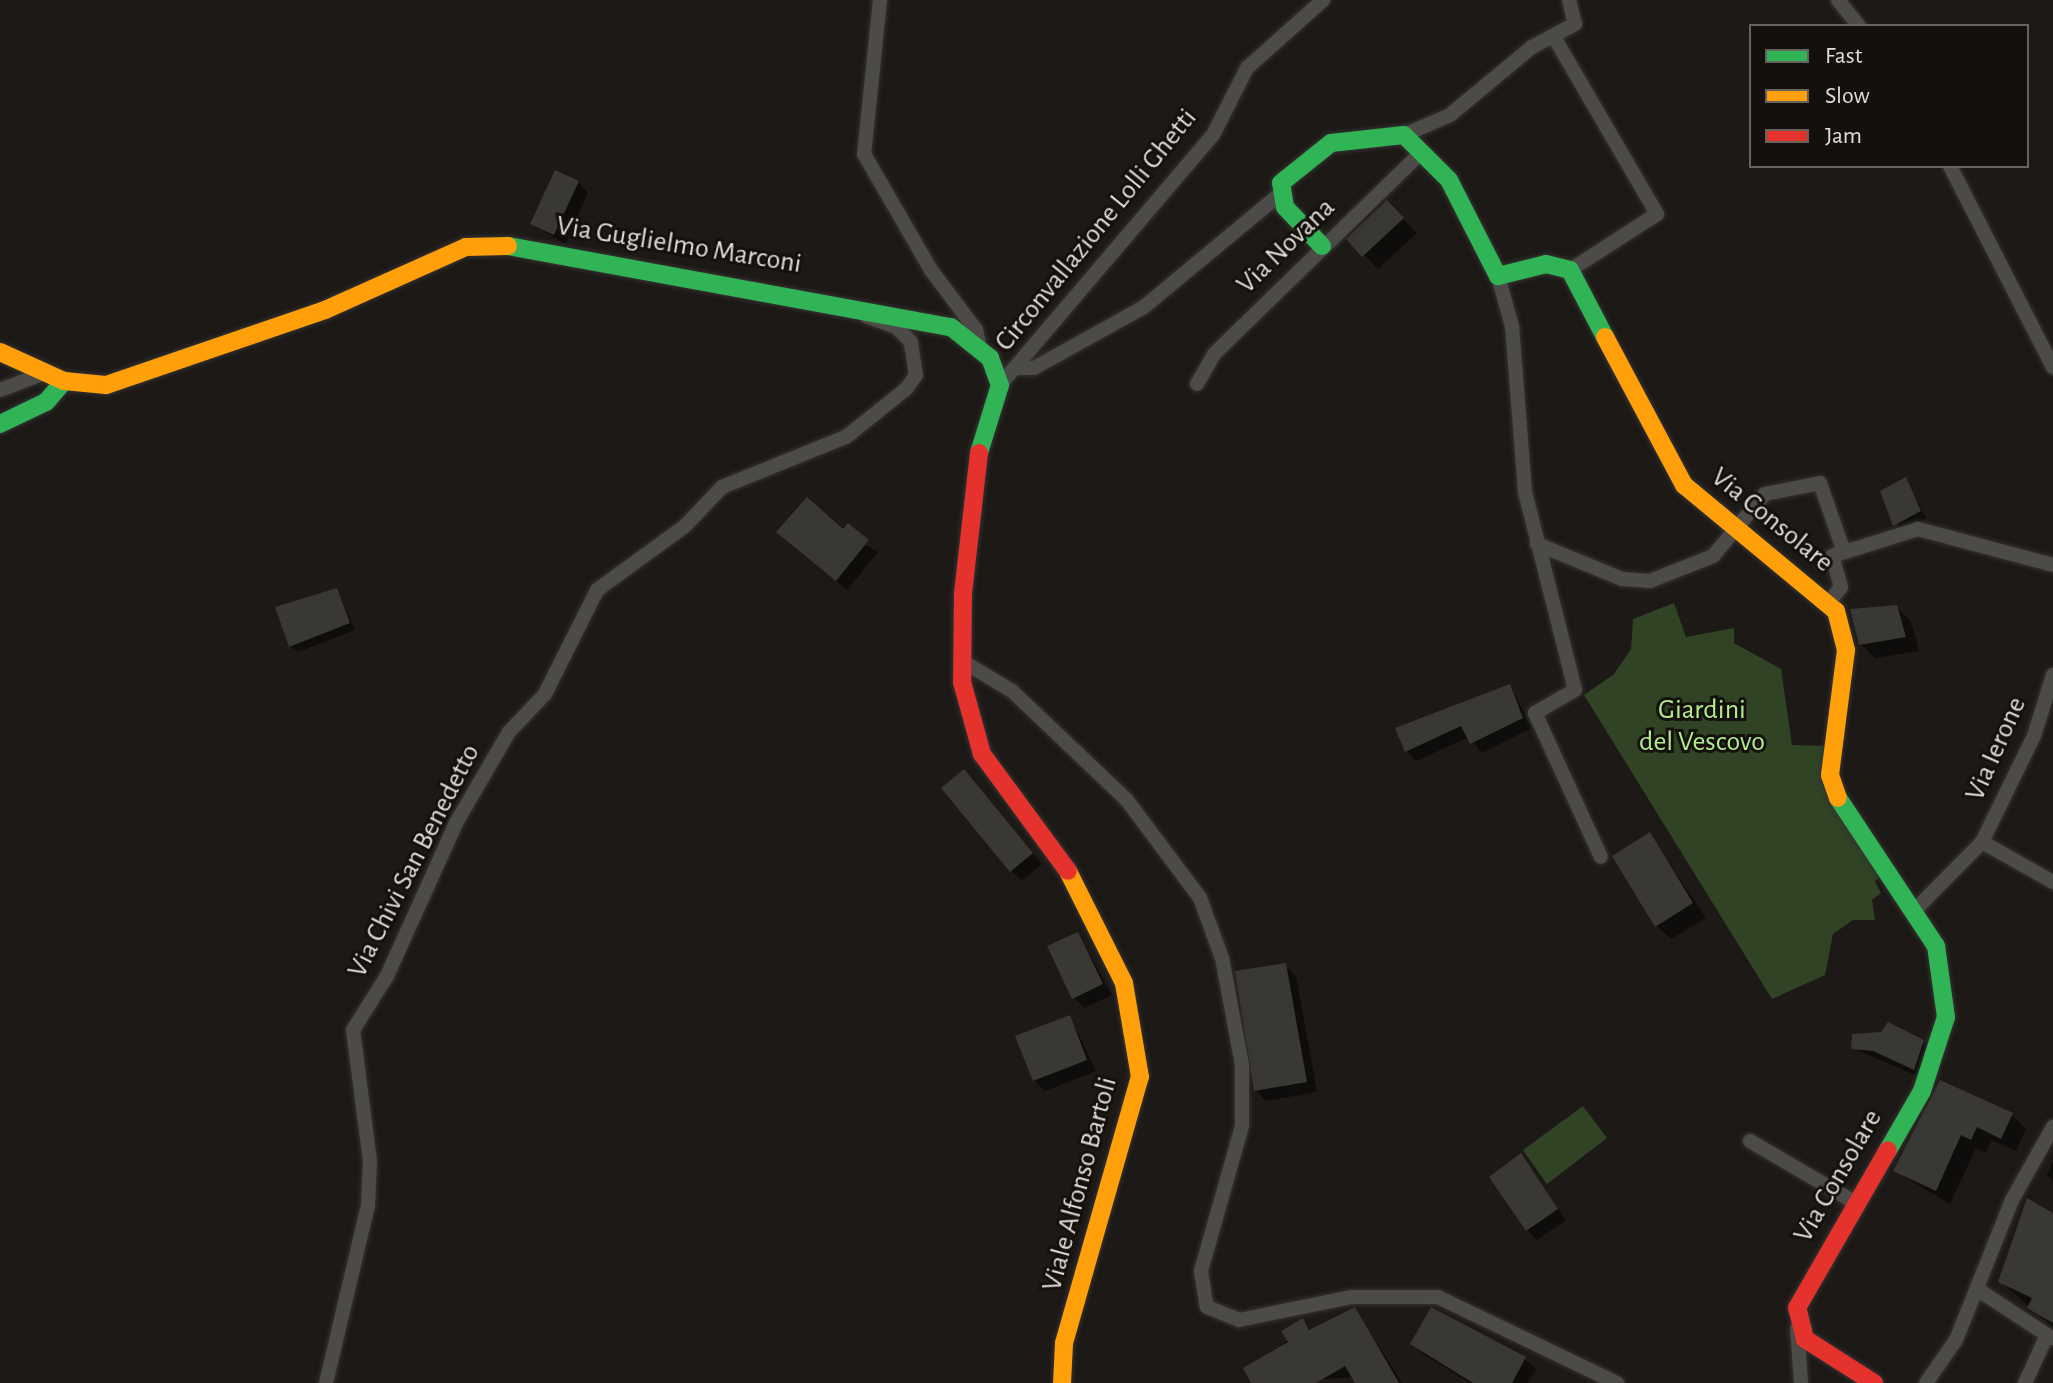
<!DOCTYPE html>
<style>
body{margin:0}
#map{position:relative;width:2053px;height:1383px;overflow:hidden;background:#1c1916;font-family:"Alegreya Sans",sans-serif}
div>[style]{position:absolute}
[style*='--x']{left:calc(var(--x)*1px);top:calc(var(--y)*1px);width:calc(var(--w)*1px);rotate:calc(var(--a)*1deg)}
.green>*{inset:0;background:#304325}
.shadow>*{inset:0;background:#0007}
.building>*{inset:0;background:#3a3835}
.roads{filter:drop-shadow(0 0 2px #353332) drop-shadow(0 0 2px #353332)}
.street>*{height:14px;margin:-7px;padding:0 7px;transform-origin:7px;border-radius:7px;background:#4c4b48}
.fast>*{height:18px;margin:-9px;padding:0 9px;transform-origin:9px;border-radius:9px;background:#30b455}
.slow>*{height:18px;margin:-9px;padding:0 9px;transform-origin:9px;border-radius:9px;background:#ff9f0a}
.jam>*{height:18px;margin:-9px;padding:0 9px;transform-origin:9px;border-radius:9px;background:#e5322d}
span{translate:-50% -50%;white-space:nowrap;text-align:center;line-height:1.15;-webkit-text-stroke:6px #14110c;paint-order:stroke}
.street-label{font-size:28px;color:#e0ddd9}
.park-label{font-size:28px;color:#b2eb92}
.legend{position:absolute;left:1749px;top:24px;width:280px;height:144px;box-sizing:border-box;background:#14110c;border:2px solid #66635e;margin:0;padding:10px 14px;list-style:none;font-size:24px;color:#e0ddd9}
.legend li{display:flex;align-items:center;gap:16px;height:40px}
.legend b{width:40px;border:2px solid #66635e}
</style>
<div id="map">
<div class="green">
<i style="clip-path:polygon(1674px 603px,1686px 637px,1734px 628px,1734px 643px,1781px 669px,1792px 745px,1833px 746px,1824px 768px,1889px 871px,1875px 881px,1881px 893px,1872px 900px,1875px 920px,1853px 920px,1833px 934px,1825px 975px,1772px 999px,1584px 695px,1614px 674px,1631px 649px,1633px 619px)"></i>
<i style="clip-path:polygon(1583px 1106px,1607px 1138px,1547px 1184px,1523px 1150px)"></i>
</div>
<div class="shadow">
<i style="clip-path:polygon(578px 182px,588px 193px,565px 244px,533px 224px)"></i>
<i style="clip-path:polygon(1387px 202px,1417px 233px,1378px 269px,1349px 239px)"></i>
<i style="clip-path:polygon(1906px 480px,1926px 518px,1902px 532px,1882px 492px)"></i>
<i style="clip-path:polygon(778px 532px,843px 532px,878px 552px,847px 590px)"></i>
<i style="clip-path:polygon(337px 590px,355px 630px,298px 652px,291px 646px)"></i>
<i style="clip-path:polygon(1896px 607px,1911px 621px,1919px 651px,1875px 658px,1861px 644px)"></i>
<i style="clip-path:polygon(1510px 686px,1532px 728px,1482px 753px,1469px 737px,1416px 761px,1407px 751px,1397px 729px)"></i>
<i style="clip-path:polygon(974px 782px,1042px 864px,1022px 881px,1011px 871px)"></i>
<i style="clip-path:polygon(1650px 835px,1706px 918px,1671px 939px,1656px 925px)"></i>
<i style="clip-path:polygon(1078px 934px,1112px 995px,1084px 1008px,1074px 998px)"></i>
<i style="clip-path:polygon(1285px 965px,1296px 976px,1317px 1092px,1266px 1101px,1256px 1090px)"></i>
<i style="clip-path:polygon(1070px 1017px,1096px 1071px,1045px 1091px,1034px 1080px)"></i>
<i style="clip-path:polygon(1923px 1041px,1933px 1052px,1924px 1079px,1853px 1048px)"></i>
<i style="clip-path:polygon(1941px 1083px,2012px 1115px,2026px 1129px,2016px 1151px,1991px 1140px,1986px 1153px,1976px 1148px,1950px 1204px,1895px 1171px)"></i>
<i style="clip-path:polygon(1520px 1156px,1566px 1220px,1537px 1240px,1527px 1230px)"></i>
<i style="clip-path:polygon(2053px 1161px,2053px 1181px,2047px 1175px)"></i>
<i style="clip-path:polygon(2053px 1215px,2053px 1327px,2001px 1282px)"></i>
<i style="clip-path:polygon(1355px 1309px,1402px 1383px,1354px 1377px,1253px 1383px,1302px 1321px,1312px 1331px)"></i>
<i style="clip-path:polygon(1431px 1310px,1525px 1359px,1536px 1369px,1528px 1383px,1470px 1383px,1423px 1354px,1413px 1343px)"></i>
</div>
<div class="building">
<i style="clip-path:polygon(555px 170px,579px 181px,554px 235px,530px 224px)"></i>
<i style="clip-path:polygon(1387px 200px,1404px 218px,1362px 257px,1346px 239px)"></i>
<i style="clip-path:polygon(1906px 477px,1921px 511px,1893px 526px,1880px 491px)"></i>
<i style="clip-path:polygon(807px 497px,843px 529px,848px 523px,869px 540px,836px 581px,776px 532px)"></i>
<i style="clip-path:polygon(337px 588px,350px 623px,289px 647px,275px 607px)"></i>
<i style="clip-path:polygon(1897px 605px,1906px 637px,1859px 645px,1850px 609px)"></i>
<i style="clip-path:polygon(1510px 684px,1523px 718px,1470px 744px,1461px 726px,1405px 752px,1395px 728px)"></i>
<i style="clip-path:polygon(964px 769px,1033px 853px,1010px 872px,941px 788px)"></i>
<i style="clip-path:polygon(1650px 832px,1693px 903px,1655px 927px,1612px 856px)"></i>
<i style="clip-path:polygon(1078px 932px,1103px 984px,1072px 999px,1047px 946px)"></i>
<i style="clip-path:polygon(1286px 963px,1307px 1082px,1254px 1091px,1235px 971px)"></i>
<i style="clip-path:polygon(1070px 1015px,1087px 1060px,1033px 1081px,1015px 1036px)"></i>
<i style="clip-path:polygon(1888px 1022px,1924px 1040px,1914px 1070px,1873px 1051px,1851px 1049px,1852px 1034px,1881px 1032px)"></i>
<i style="clip-path:polygon(1940px 1080px,2013px 1113px,2001px 1139px,1977px 1127px,1971px 1140px,1961px 1135px,1936px 1191px,1893px 1171px)"></i>
<i style="clip-path:polygon(1521px 1153px,1558px 1209px,1526px 1231px,1489px 1177px)"></i>
<i style="clip-path:polygon(2027px 1198px,2053px 1213px,2053px 1323px,2027px 1308px,2032px 1298px,1998px 1282px)"></i>
<i style="clip-path:polygon(1355px 1307px,1399px 1383px,1355px 1383px,1345px 1366px,1316px 1383px,1251px 1383px,1243px 1368px,1288px 1342px,1281px 1331px,1303px 1318px,1309px 1330px)"></i>
<i style="clip-path:polygon(1431px 1307px,1526px 1357px,1512px 1383px,1473px 1383px,1410px 1344px)"></i>
</div>
<div class="roads">
<div class="street">
<i style="--x:880;--y:0;--w:155;--a:95.9"></i>
<i style="--x:864;--y:154;--w:134;--a:60"></i>
<i style="--x:931;--y:270;--w:75;--a:53.1"></i>
<i style="--x:976;--y:330;--w:22;--a:77"></i>
<i style="--x:1838;--y:0;--w:33;--a:51"></i>
<i style="--x:1554;--y:37;--w:205;--a:59.8"></i>
<i style="--x:1657;--y:214;--w:103;--a:147.2"></i>
<i style="--x:1404;--y:135;--w:50;--a:-23.5"></i>
<i style="--x:1450;--y:115;--w:107;--a:-39.7"></i>
<i style="--x:1532;--y:47;--w:49;--a:-28.1"></i>
<i style="--x:1575;--y:24;--w:25;--a:-104"></i>
<i style="--x:1950;--y:166;--w:226;--a:62.9"></i>
<i style="--x:1498;--y:276;--w:52;--a:74.4"></i>
<i style="--x:1512;--y:326;--w:167;--a:85.5"></i>
<i style="--x:1525;--y:492;--w:204;--a:75.8"></i>
<i style="--x:1575;--y:690;--w:46;--a:150.1"></i>
<i style="--x:1535;--y:713;--w:158;--a:65.4"></i>
<i style="--x:1019;--y:368;--w:15;--a:0"></i>
<i style="--x:1034;--y:368;--w:126;--a:-29"></i>
<i style="--x:1144;--y:307;--w:175;--a:-39.7"></i>
<i style="--x:1197;--y:384;--w:34;--a:-60"></i>
<i style="--x:1214;--y:354;--w:289;--a:-44.2"></i>
<i style="--x:1000;--y:385;--w:328;--a:-49.6"></i>
<i style="--x:1213;--y:135;--w:75;--a:-63.1"></i>
<i style="--x:1247;--y:68;--w:102;--a:-41.8"></i>
<i style="--x:0;--y:390;--w:48;--a:-20.7"></i>
<i style="--x:1537;--y:544;--w:92;--a:22.4"></i>
<i style="--x:1622;--y:579;--w:28;--a:4"></i>
<i style="--x:1650;--y:581;--w:68;--a:-21.6"></i>
<i style="--x:1713;--y:556;--w:81;--a:-50"></i>
<i style="--x:1765;--y:494;--w:56;--a:-11.3"></i>
<i style="--x:1820;--y:483;--w:73;--a:70.8"></i>
<i style="--x:1829;--y:602;--w:19;--a:-51"></i>
<i style="--x:1841;--y:587;--w:32;--a:-106"></i>
<i style="--x:1832;--y:556;--w:90;--a:-17.4"></i>
<i style="--x:1918;--y:529;--w:140;--a:14.9"></i>
<i style="--x:962;--y:661;--w:58;--a:31"></i>
<i style="--x:1012;--y:691;--w:157;--a:43.5"></i>
<i style="--x:1126;--y:799;--w:124;--a:53.2"></i>
<i style="--x:1200;--y:898;--w:64;--a:69.9"></i>
<i style="--x:1222;--y:958;--w:109;--a:79.4"></i>
<i style="--x:1242;--y:1065;--w:61;--a:90"></i>
<i style="--x:1242;--y:1126;--w:151;--a:105.8"></i>
<i style="--x:1201;--y:1271;--w:36;--a:81"></i>
<i style="--x:1207;--y:1307;--w:35;--a:22"></i>
<i style="--x:1239;--y:1320;--w:114;--a:-11.6"></i>
<i style="--x:1351;--y:1297;--w:87;--a:0"></i>
<i style="--x:1438;--y:1297;--w:199;--a:25.7"></i>
<i style="--x:1982;--y:842;--w:81;--a:29.4"></i>
<i style="--x:1914;--y:911;--w:97;--a:-45.4"></i>
<i style="--x:1982;--y:842;--w:118;--a:-63.9"></i>
<i style="--x:2034;--y:736;--w:64;--a:-72.7"></i>
<i style="--x:1750;--y:1141;--w:123;--a:30.3"></i>
<i style="--x:1980;--y:1291;--w:80;--a:33.3"></i>
<i style="--x:1797;--y:1328;--w:55;--a:85.8"></i>
<i style="--x:326;--y:1383;--w:182;--a:-76.7"></i>
<i style="--x:368;--y:1206;--w:45;--a:-87.5"></i>
<i style="--x:370;--y:1161;--w:132;--a:-97.4"></i>
<i style="--x:353;--y:1030;--w:64;--a:-57.8"></i>
<i style="--x:387;--y:976;--w:168;--a:-65.7"></i>
<i style="--x:456;--y:823;--w:105;--a:-59.8"></i>
<i style="--x:509;--y:732;--w:52;--a:-46.5"></i>
<i style="--x:545;--y:694;--w:116;--a:-63.4"></i>
<i style="--x:597;--y:590;--w:109;--a:-36"></i>
<i style="--x:685;--y:526;--w:54;--a:-46.5"></i>
<i style="--x:722;--y:487;--w:134;--a:-22"></i>
<i style="--x:846;--y:437;--w:77;--a:-38.7"></i>
<i style="--x:906;--y:389;--w:17;--a:-54"></i>
<i style="--x:916;--y:375;--w:33;--a:-99"></i>
<i style="--x:911;--y:342;--w:21;--a:-135"></i>
<i style="--x:896;--y:327;--w:32;--a:-160"></i>
<i style="--x:1926;--y:1383;--w:52;--a:-55.1"></i>
<i style="--x:1956;--y:1340;--w:151;--a:-68.2"></i>
<i style="--x:2012;--y:1200;--w:84;--a:-60.7"></i>
<i style="--x:2025;--y:1383;--w:53;--a:-65.4"></i>
<i style="--x:2047;--y:1335;--w:7;--a:27"></i>
</div>
<div class="fast">
<i style="--x:508;--y:246;--w:450;--a:10.4"></i>
<i style="--x:951;--y:327;--w:50;--a:38.5"></i>
<i style="--x:990;--y:358;--w:29;--a:70"></i>
<i style="--x:1000;--y:385;--w:71;--a:107.2"></i>
<i style="--x:1322;--y:246;--w:54;--a:-133.5"></i>
<i style="--x:1285;--y:207;--w:24;--a:-99"></i>
<i style="--x:1281;--y:183;--w:64;--a:-38.7"></i>
<i style="--x:1331;--y:143;--w:73;--a:-6.3"></i>
<i style="--x:1404;--y:135;--w:64;--a:45"></i>
<i style="--x:1449;--y:180;--w:108;--a:63"></i>
<i style="--x:1498;--y:276;--w:49;--a:-14"></i>
<i style="--x:1546;--y:264;--w:25;--a:14"></i>
<i style="--x:1570;--y:270;--w:76;--a:62.4"></i>
<i style="--x:0;--y:424;--w:51;--a:-25.6"></i>
<i style="--x:46;--y:402;--w:28;--a:-49"></i>
<i style="--x:1838;--y:798;--w:178;--a:56.5"></i>
<i style="--x:1936;--y:946;--w:72;--a:82"></i>
<i style="--x:1946;--y:1017;--w:78;--a:108"></i>
<i style="--x:1922;--y:1091;--w:68;--a:120"></i>
</div>
<div class="slow">
<i style="--x:1605;--y:337;--w:168;--a:61.9"></i>
<i style="--x:1684;--y:485;--w:197;--a:39.7"></i>
<i style="--x:1836;--y:611;--w:40;--a:75.6"></i>
<i style="--x:1846;--y:650;--w:126;--a:97.3"></i>
<i style="--x:1830;--y:775;--w:24;--a:71"></i>
<i style="--x:0;--y:352;--w:70;--a:24.4"></i>
<i style="--x:64;--y:381;--w:42;--a:5.4"></i>
<i style="--x:106;--y:385;--w:231;--a:-18.9"></i>
<i style="--x:325;--y:310;--w:154;--a:-24.1"></i>
<i style="--x:466;--y:247;--w:42;--a:-1.4"></i>
<i style="--x:1062;--y:1383;--w:40;--a:-87.1"></i>
<i style="--x:1064;--y:1343;--w:277;--a:-74.1"></i>
<i style="--x:1140;--y:1077;--w:95;--a:-99.7"></i>
<i style="--x:1124;--y:983;--w:125;--a:-116.6"></i>
</div>
<div class="jam">
<i style="--x:979;--y:453;--w:141;--a:96.5"></i>
<i style="--x:963;--y:593;--w:89;--a:90.6"></i>
<i style="--x:962;--y:682;--w:75;--a:74.5"></i>
<i style="--x:982;--y:754;--w:145;--a:53.7"></i>
<i style="--x:1874;--y:1383;--w:82;--a:-147.5"></i>
<i style="--x:1805;--y:1339;--w:32;--a:-104"></i>
<i style="--x:1797;--y:1308;--w:182;--a:-60.1"></i>
</div>
</div>
<div class="street-label">
<span style="left:1096px;top:230px;rotate:-51deg">Circonvallazione Lolli Ghetti</span>
<span style="left:679px;top:245px;rotate:9deg">Via Guglielmo Marconi</span>
<span style="left:1286px;top:246px;rotate:-44deg">Via Novana</span>
<span style="left:1772px;top:520px;rotate:39deg">Via Consolare</span>
<span style="left:1996px;top:749px;rotate:-66deg">Via Ierone</span>
<span style="left:414px;top:861px;rotate:-63deg">Via Chivi San Benedetto</span>
<span style="left:1838px;top:1176px;rotate:-60deg">Via Consolare</span>
<span style="left:1080px;top:1184px;rotate:-75deg">Viale Alfonso Bartoli</span>
</div>
<div class="park-label">
<span style="left:1702px;top:726px">Giardini<br>del Vescovo</span>
</div>
<ul class="legend">
<li><b style="height:10px;background:#30b455"></b>Fast</li>
<li><b style="height:10px;background:#ff9f0a"></b>Slow</li>
<li><b style="height:10px;background:#e5322d"></b>Jam</li>
</ul>
</div>
